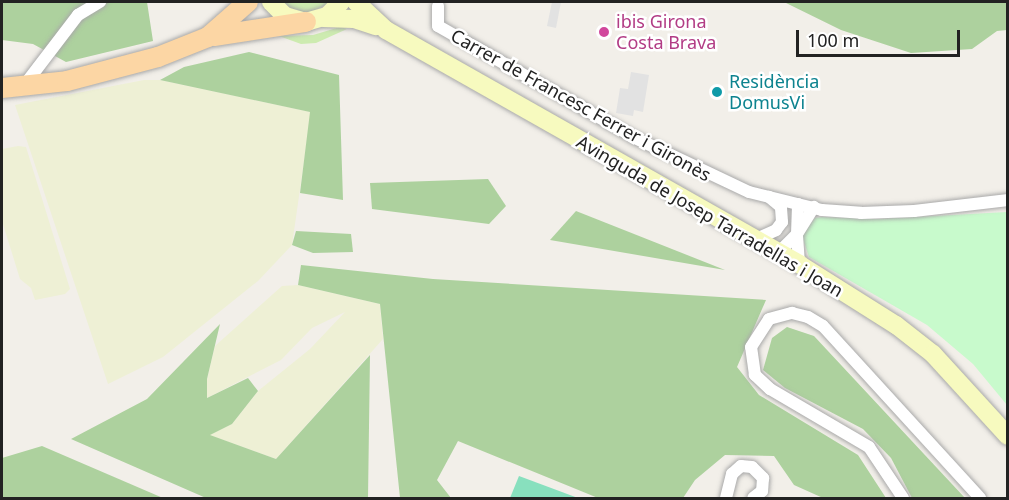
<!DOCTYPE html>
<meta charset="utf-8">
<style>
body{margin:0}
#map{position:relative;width:1009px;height:500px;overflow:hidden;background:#f2efe9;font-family:"Noto Sans",sans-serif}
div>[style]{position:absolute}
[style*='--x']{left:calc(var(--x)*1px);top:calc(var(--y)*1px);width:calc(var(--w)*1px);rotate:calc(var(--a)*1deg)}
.farmland>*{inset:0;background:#eef0d5}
.grass>*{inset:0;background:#cdebb0}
.forest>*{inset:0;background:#add19e}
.park>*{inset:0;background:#c8facc}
.pitch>*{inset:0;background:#88e0be}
.parking>*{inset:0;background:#e2e2e2}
.roads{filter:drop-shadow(0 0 2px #a9a9a9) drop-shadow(0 0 2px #a9a9a9)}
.street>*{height:12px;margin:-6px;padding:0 6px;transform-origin:6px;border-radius:6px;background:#fff}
.secondary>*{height:18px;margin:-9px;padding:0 9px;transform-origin:9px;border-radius:9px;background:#f7fabf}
.primary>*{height:20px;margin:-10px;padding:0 10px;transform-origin:10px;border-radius:10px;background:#fcd6a4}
.dots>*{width:16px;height:16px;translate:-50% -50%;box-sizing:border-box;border:3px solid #fff;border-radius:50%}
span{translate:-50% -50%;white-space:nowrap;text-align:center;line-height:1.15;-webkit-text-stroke:5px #fff;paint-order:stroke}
.hotel-label{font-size:18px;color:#b23c85}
.left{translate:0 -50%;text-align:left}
.culture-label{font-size:18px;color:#0d838f}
.street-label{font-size:18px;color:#222}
.frame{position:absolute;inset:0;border:3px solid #222;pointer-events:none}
.scale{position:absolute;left:796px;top:30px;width:164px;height:27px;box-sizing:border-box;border:3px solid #222;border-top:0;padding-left:8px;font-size:18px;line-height:21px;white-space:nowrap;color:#222;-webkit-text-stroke:4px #fff;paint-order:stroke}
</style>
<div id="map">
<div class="farmland">
<i style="clip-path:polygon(144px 80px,160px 80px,311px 112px,292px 245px,258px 281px,163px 357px,108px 384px,15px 105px)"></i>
<i style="clip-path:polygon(18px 146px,26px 147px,70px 289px,65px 294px,35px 300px,31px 288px,20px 279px,2px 221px,2px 149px)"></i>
<i style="clip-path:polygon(298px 285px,380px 304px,383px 339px,276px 459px,209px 435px,232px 424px,258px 391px,310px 349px,345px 312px,312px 328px,281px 360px,207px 398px,207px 379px,215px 346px,282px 286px)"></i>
</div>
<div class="grass">
<i style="clip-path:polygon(280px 2px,331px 2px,308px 14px,293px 12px)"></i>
<i style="clip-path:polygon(340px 27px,347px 29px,316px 43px,301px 44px,279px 36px,313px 35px)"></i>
</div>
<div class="forest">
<i style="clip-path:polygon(2px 2px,147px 2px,153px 41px,66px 62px,33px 44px,2px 40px)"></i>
<i style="clip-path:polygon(784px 2px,1007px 2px,1007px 30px,997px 31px,972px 49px,911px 53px,841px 30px)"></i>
<i style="clip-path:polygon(249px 52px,339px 75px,343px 200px,300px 193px,310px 112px,160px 80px,184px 67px)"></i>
<i style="clip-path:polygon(488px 179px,506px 206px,489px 224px,372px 209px,370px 183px)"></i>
<i style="clip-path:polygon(576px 211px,725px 270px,550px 240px)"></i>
<i style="clip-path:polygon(296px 231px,351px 234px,353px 252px,313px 253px,292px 245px)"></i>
<i style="clip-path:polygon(301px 265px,433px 279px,766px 300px,737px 367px,759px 395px,858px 455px,886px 498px,823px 498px,794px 485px,774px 456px,725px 455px,695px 480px,683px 498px,598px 498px,458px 441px,437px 480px,451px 498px,400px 498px,380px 304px,298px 285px)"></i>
<i style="clip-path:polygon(220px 324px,207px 379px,207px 398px,248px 378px,258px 391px,232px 424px,210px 435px,276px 459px,370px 355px,368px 498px,206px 498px,71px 439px,147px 399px)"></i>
<i style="clip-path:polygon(787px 327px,814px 336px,965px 498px,912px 498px,891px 458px,863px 429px,785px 388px,763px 370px,772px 338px)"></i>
<i style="clip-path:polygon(42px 446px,163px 498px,2px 498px,2px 458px)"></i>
</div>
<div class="park">
<i style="clip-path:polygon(1007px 212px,1007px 405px,973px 364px,927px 325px,809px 257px,802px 236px,815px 218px,822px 217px,878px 219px)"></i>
</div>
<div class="pitch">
<i style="clip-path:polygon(519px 476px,578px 498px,510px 498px)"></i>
</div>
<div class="parking">
<i style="clip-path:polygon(552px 2px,561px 2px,556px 28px,547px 26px)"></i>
<i style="clip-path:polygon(631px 72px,649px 75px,643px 112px,634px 110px,633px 116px,616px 113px,620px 88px,628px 89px)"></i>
</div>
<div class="roads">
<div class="street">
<i style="--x:438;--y:6;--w:20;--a:90"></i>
<i style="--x:438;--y:26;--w:224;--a:29.6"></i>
<i style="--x:633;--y:137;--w:128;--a:25.4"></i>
<i style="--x:749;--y:192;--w:75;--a:13.9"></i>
<i style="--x:822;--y:210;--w:39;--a:4"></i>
<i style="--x:861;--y:213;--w:53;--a:-2.2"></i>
<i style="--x:914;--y:211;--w:95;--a:-6.7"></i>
<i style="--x:23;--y:87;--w:91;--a:-52.6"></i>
<i style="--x:78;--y:15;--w:26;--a:-31"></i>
<i style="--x:754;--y:240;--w:24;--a:-24"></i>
<i style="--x:776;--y:230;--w:10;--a:-53"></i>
<i style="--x:782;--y:222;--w:15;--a:-94"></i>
<i style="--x:781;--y:207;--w:16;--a:-140"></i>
<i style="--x:778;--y:253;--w:27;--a:-45"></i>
<i style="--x:797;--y:234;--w:30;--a:-88"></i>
<i style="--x:799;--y:264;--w:30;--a:-94"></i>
<i style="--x:797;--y:234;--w:32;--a:-58"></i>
<i style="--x:726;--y:498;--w:25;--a:-76"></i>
<i style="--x:732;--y:474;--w:12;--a:-42"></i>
<i style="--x:741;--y:466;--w:11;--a:5"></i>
<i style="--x:752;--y:467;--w:16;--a:45"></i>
<i style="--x:763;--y:478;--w:13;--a:94"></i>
<i style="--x:762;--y:491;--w:11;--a:142"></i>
<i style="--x:903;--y:498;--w:61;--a:-123.7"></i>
<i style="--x:869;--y:447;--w:115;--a:-149.6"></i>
<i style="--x:770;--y:389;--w:21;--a:-137"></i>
<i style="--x:755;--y:375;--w:28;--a:-98"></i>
<i style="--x:751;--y:347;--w:33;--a:-57"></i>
<i style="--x:769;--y:319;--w:24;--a:-15"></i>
<i style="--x:792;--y:313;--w:16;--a:14"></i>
<i style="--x:808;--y:317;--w:17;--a:31"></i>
<i style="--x:823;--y:326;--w:233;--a:47.6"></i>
</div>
<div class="secondary">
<i style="--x:271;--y:2;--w:20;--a:45"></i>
<i style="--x:285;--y:16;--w:22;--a:16"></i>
<i style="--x:306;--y:22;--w:22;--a:-16"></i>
<i style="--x:327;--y:16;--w:20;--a:-45"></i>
<i style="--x:356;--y:2;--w:41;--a:43"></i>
<i style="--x:386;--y:30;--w:475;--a:29.5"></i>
<i style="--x:799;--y:264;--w:115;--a:32.2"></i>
<i style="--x:896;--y:325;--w:47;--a:38.1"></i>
<i style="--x:933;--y:354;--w:111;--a:47.6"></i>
<i style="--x:323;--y:18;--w:31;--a:2"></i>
<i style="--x:354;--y:19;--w:23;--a:18"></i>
</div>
<div class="primary">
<i style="--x:214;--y:36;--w:93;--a:-8.7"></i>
<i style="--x:2;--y:88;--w:65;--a:-6.1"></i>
<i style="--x:67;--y:81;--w:94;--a:-14.8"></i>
<i style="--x:158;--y:57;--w:54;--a:-21.8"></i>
<i style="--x:208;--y:37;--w:53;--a:-41.2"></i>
</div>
</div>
<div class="dots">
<i style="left:604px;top:32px;background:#d1479c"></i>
<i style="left:717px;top:92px;background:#0f9aa8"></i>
</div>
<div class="hotel-label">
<span class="left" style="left:616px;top:32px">ibis Girona<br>Costa Brava</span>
</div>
<div class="culture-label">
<span class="left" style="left:729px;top:92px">Residència<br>DomusVi</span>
</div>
<div class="street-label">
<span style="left:581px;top:105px;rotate:29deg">Carrer de Francesc Ferrer i Gironès</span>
<span style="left:710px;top:216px;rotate:30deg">Avinguda de Josep Tarradellas i Joan</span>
</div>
<div class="frame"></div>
<div class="scale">100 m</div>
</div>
